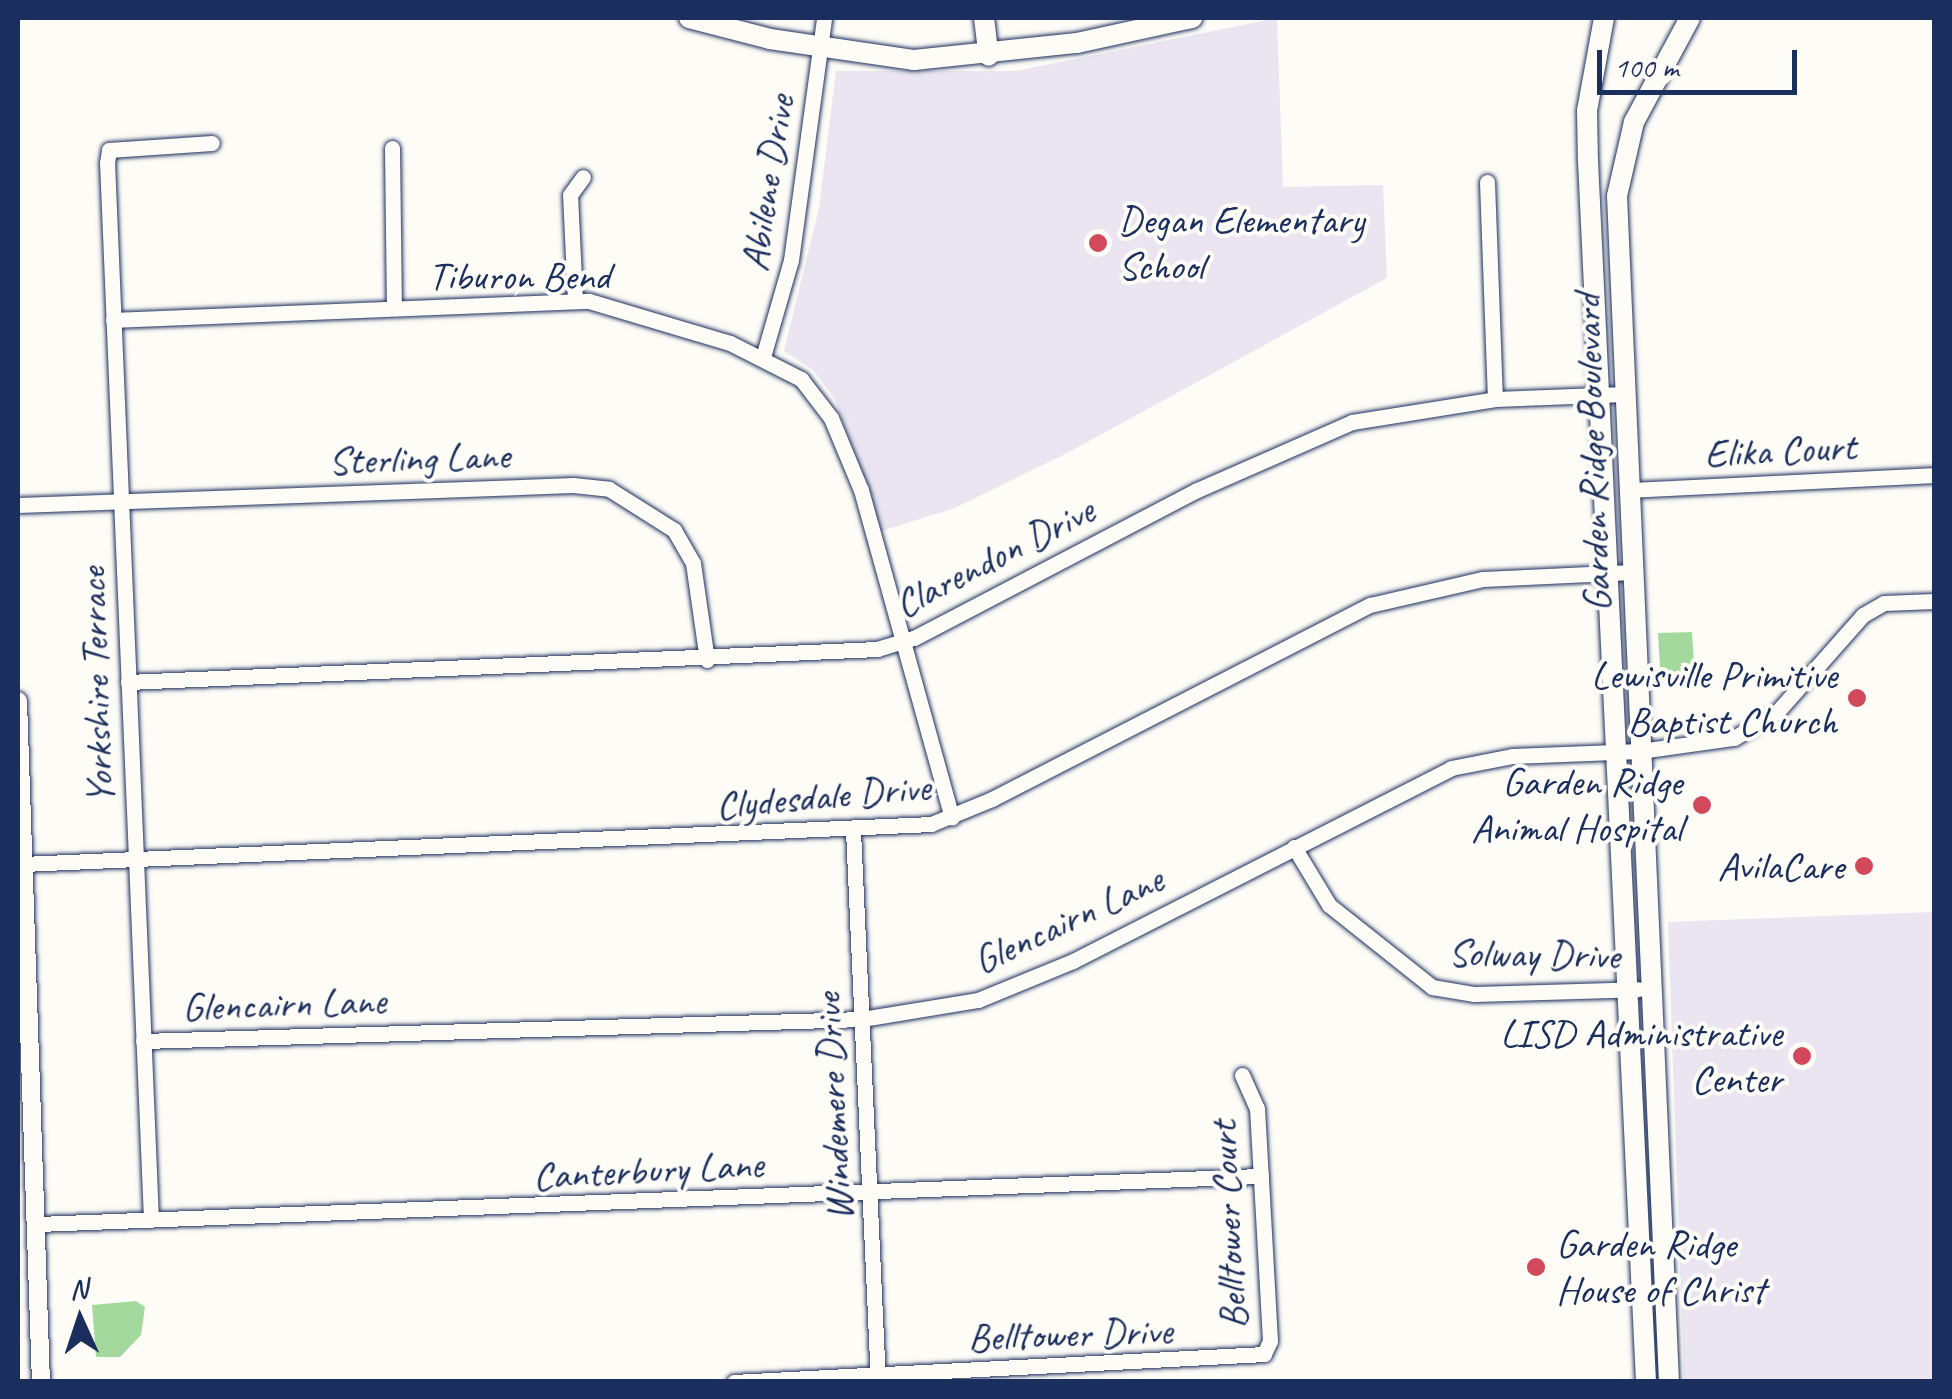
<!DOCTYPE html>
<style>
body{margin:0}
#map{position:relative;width:1952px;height:1399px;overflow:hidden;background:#fdfcf7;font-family:Caveat,sans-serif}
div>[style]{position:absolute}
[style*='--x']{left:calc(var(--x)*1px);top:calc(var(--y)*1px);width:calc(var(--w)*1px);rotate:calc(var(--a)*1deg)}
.built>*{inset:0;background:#eae5f0}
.green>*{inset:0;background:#a3d99c}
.roads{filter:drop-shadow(0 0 2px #1b2f5e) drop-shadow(0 0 2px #1b2f5e)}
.minor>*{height:15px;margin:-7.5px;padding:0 7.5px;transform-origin:7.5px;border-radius:7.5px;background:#fdfcf7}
.tertiary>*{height:18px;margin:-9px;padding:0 9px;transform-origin:9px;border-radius:9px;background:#fdfcf7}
.secondary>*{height:20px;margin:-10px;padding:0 10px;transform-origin:10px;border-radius:10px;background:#fdfcf7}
.dots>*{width:28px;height:28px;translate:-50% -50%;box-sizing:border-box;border:5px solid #fdfcf7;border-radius:50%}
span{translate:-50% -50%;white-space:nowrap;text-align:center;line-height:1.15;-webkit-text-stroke:8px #fdfcf7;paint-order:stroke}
.street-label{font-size:40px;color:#1b2f5e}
.poi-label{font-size:40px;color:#1b2f5e}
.left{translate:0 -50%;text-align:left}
.right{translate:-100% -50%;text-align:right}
.frame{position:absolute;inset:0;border:20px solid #1b2f5e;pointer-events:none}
.north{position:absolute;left:30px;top:1269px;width:100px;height:100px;-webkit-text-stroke:8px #fdfcf7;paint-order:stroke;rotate:357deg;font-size:28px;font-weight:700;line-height:40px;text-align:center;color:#1b2f5e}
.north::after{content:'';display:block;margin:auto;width:35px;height:45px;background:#1b2f5e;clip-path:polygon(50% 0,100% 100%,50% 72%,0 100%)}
.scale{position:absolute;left:1597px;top:50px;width:200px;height:45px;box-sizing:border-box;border:5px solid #1b2f5e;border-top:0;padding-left:12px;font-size:30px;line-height:35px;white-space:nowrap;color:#1b2f5e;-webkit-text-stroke:8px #fdfcf7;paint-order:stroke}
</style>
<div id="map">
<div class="built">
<i style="clip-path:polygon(1277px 18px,1283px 187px,1383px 185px,1387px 278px,1069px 452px,955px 508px,881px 531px,835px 399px,813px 370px,784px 351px,819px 208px,836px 71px,1016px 71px)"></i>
<i style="clip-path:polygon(1934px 912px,1934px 1381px,1684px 1381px,1668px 922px)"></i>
</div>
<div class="green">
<i style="clip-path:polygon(1692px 632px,1695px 681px,1661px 683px,1658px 633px)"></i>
<i style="clip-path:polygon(136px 1301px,145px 1307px,141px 1335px,120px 1357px,96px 1357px,92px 1305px)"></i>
</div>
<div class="roads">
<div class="minor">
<i style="--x:392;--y:148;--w:160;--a:89.3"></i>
<i style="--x:1487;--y:182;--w:217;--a:87.9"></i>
<i style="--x:575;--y:300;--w:105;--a:-92.7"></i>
<i style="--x:570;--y:195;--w:22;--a:-54"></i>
<i style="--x:113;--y:320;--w:476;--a:-2.3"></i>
<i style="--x:589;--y:301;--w:147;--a:16.6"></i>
<i style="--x:730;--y:343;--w:80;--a:26.9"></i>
<i style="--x:801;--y:379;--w:49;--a:52.4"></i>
<i style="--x:831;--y:418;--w:78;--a:67.4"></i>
<i style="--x:861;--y:490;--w:340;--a:74.5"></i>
<i style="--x:763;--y:357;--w:101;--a:-73.9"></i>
<i style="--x:791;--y:260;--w:244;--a:-82.2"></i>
<i style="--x:1629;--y:490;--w:305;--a:-2.8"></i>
<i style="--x:18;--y:505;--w:555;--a:-2.06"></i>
<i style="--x:573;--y:485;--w:36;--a:6"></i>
<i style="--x:609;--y:489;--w:77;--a:32.2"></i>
<i style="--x:674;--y:530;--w:38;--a:60"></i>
<i style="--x:693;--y:563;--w:98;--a:81.8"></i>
<i style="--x:128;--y:682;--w:750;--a:-2.52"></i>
<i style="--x:877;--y:649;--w:39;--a:-17"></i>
<i style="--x:914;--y:638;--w:319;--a:-27.6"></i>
<i style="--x:1197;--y:490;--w:169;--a:-23.7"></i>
<i style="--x:1352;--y:422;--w:145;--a:-9.1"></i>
<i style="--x:1495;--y:399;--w:130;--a:-2.2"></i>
<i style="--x:853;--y:830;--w:553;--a:87.41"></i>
<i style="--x:1294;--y:847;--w:68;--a:58.9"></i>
<i style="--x:1329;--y:905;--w:132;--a:38.5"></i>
<i style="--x:1432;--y:987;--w:43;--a:9.5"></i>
<i style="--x:1474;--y:994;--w:164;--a:-1.7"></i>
<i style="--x:23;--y:864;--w:909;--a:-2.52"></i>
<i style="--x:931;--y:824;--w:66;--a:-22.3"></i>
<i style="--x:992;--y:799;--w:425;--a:-27.2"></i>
<i style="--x:1370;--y:605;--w:116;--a:-13"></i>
<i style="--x:1483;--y:579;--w:149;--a:-2.7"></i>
<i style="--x:143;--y:1041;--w:719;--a:-1.75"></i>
<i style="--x:862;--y:1019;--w:118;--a:-9.3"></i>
<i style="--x:978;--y:1000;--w:103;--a:-22.3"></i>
<i style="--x:1073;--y:961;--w:424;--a:-27"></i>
<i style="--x:1451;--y:768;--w:62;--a:-11.1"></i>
<i style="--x:1512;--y:756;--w:128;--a:-2.2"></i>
<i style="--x:1640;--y:751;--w:95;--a:-7.9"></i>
<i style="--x:1734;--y:738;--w:52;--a:-31.5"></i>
<i style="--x:1778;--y:711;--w:128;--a:-48.5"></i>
<i style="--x:1863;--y:615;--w:24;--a:-30"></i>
<i style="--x:1884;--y:603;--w:50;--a:-2.3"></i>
<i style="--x:1242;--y:1075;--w:36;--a:66"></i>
<i style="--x:1257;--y:1108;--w:233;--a:86.8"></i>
<i style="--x:1270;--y:1341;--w:14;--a:115"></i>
<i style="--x:151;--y:1220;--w:1058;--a:-92.38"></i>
<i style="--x:107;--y:163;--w:13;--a:-81"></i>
<i style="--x:109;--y:150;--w:103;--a:-3.9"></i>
<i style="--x:38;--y:1224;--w:1224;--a:-2.25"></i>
<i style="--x:734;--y:1382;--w:531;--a:-3.02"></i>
</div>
<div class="tertiary">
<i style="--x:18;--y:701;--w:681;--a:88.07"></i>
</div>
<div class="secondary">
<i style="--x:689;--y:18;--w:84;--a:14.5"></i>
<i style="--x:770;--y:39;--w:146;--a:8.3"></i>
<i style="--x:914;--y:60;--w:164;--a:-6"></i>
<i style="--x:1077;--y:43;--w:118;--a:-12.3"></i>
<i style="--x:984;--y:18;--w:38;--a:83"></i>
<i style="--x:1604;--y:18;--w:95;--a:100.4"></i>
<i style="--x:1587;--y:111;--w:50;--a:88.9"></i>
<i style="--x:1588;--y:161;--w:1222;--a:87.28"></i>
<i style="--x:1669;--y:1382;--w:1187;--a:-92.51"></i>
<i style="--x:1617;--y:196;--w:76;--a:-77.1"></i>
<i style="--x:1634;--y:122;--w:118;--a:-61.7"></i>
</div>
</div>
<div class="dots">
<i style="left:1098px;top:243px;background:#d1495b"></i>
<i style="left:1857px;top:698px;background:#d1495b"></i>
<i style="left:1702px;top:805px;background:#d1495b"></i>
<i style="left:1864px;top:866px;background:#d1495b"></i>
<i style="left:1802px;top:1056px;background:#d1495b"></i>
<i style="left:1536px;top:1267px;background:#d1495b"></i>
</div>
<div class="street-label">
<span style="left:767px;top:183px;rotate:-81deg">Abilene Drive</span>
<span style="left:519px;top:276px">Tiburon Bend</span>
<span style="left:1780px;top:450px;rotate:-3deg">Elika Court</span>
<span style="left:1592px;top:453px;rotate:-92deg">Garden Ridge Boulevard</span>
<span style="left:419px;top:458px;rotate:-2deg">Sterling Lane</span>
<span style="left:994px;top:557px;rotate:-27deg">Clarendon Drive</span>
<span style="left:96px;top:686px;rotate:-92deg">Yorkshire Terrace</span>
<span style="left:823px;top:796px;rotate:-5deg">Clydesdale Drive</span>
<span style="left:1068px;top:920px;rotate:-25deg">Glencairn Lane</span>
<span style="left:1534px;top:954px;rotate:1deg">Solway Drive</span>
<span style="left:284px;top:1004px;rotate:-2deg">Glencairn Lane</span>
<span style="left:833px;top:1107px;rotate:-93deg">Windemere Drive</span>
<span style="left:648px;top:1170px;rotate:-3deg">Canterbury Lane</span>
<span style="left:1228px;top:1225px;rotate:-93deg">Belltower Court</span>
<span style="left:1070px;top:1334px;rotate:-2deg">Belltower Drive</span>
</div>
<div class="poi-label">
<span class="left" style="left:1118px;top:243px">Degan Elementary<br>School</span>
<span class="right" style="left:1837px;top:698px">Lewisville Primitive<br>Baptist Church</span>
<span class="right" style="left:1682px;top:805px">Garden Ridge<br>Animal Hospital</span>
<span class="right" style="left:1844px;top:866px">AvilaCare</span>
<span class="right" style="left:1782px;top:1056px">LISD Administrative<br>Center</span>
<span class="left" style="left:1556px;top:1267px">Garden Ridge<br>House of Christ</span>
</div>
<div class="frame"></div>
<div class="north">N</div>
<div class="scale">100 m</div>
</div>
